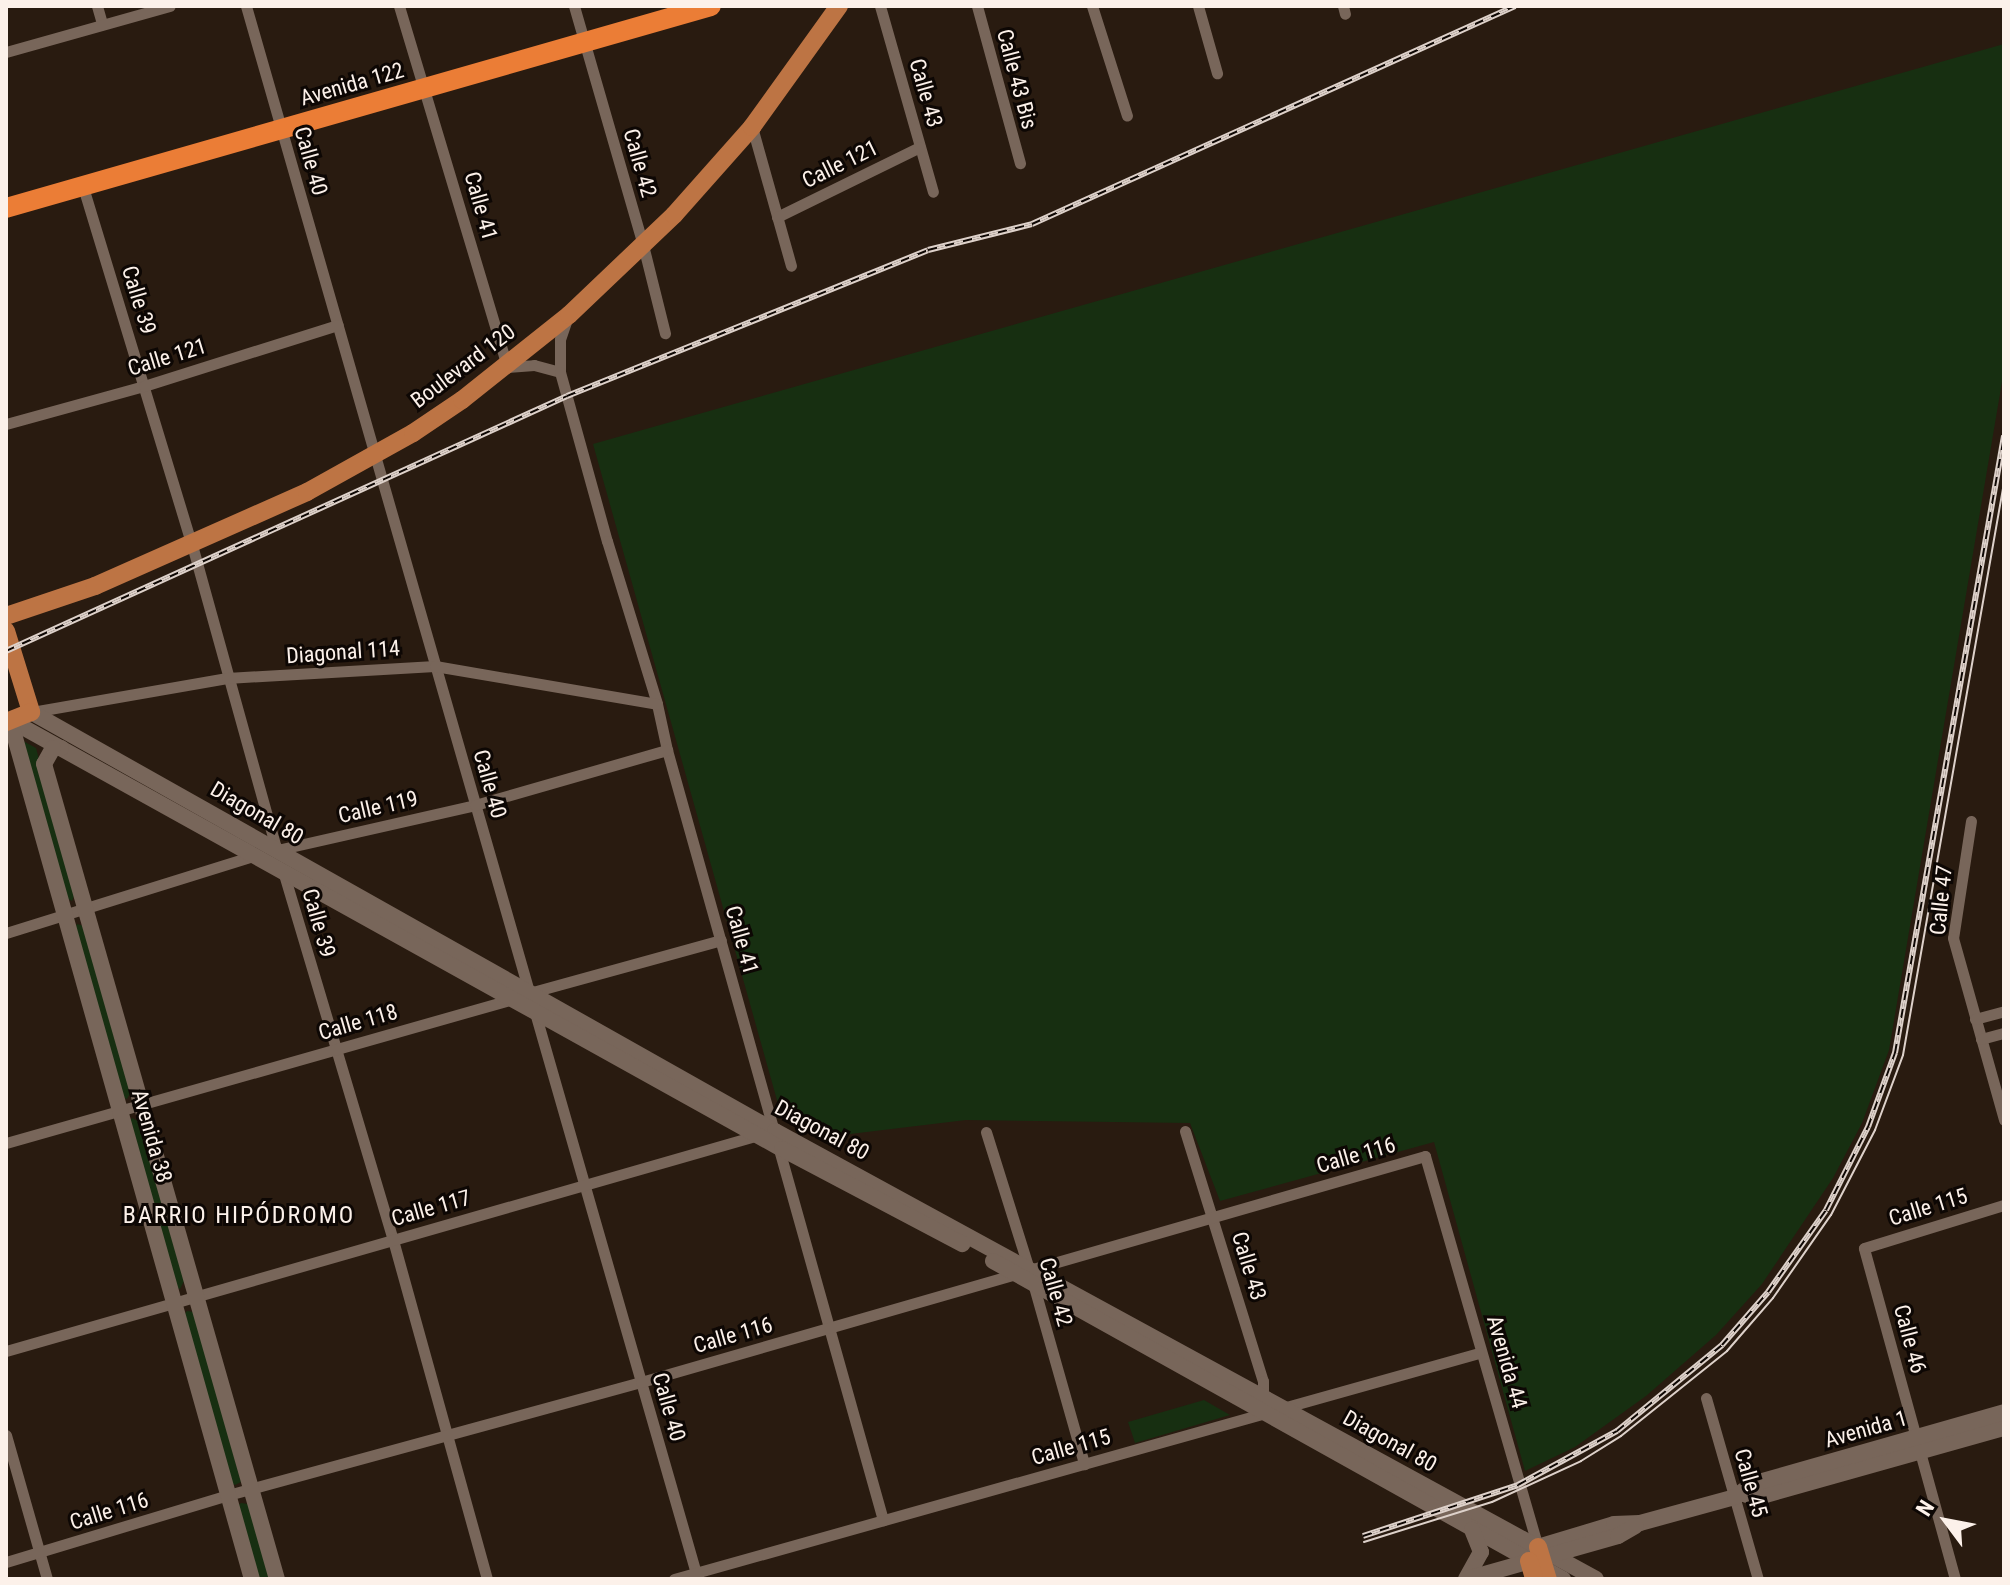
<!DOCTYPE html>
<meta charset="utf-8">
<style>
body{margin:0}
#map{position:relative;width:2010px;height:1585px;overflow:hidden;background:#291b10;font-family:"Roboto Condensed",sans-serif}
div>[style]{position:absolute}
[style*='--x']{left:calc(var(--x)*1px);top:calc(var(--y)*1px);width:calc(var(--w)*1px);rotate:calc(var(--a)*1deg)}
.green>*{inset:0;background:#172f11}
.street>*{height:11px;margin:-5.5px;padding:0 5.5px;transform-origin:5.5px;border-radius:5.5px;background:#78665a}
.secondary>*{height:16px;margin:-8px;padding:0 8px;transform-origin:8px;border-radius:8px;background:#78665a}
.primary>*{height:18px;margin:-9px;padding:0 9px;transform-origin:9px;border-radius:9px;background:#bd7444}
.highway>*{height:20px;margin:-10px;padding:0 10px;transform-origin:10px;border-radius:10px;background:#eb7d36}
.tram>*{height:2px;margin:-1px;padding:0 1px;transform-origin:1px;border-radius:1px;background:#ddd1ca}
.rail>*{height:6px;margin-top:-3px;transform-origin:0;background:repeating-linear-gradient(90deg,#0d0704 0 9px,#ddd1ca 0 18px);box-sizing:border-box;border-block:2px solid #ddd1ca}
span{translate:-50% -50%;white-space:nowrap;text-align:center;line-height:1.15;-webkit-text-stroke:6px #0d0704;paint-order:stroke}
.street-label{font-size:22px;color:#fcf1ea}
.neighbourhood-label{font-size:24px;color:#fcf1ea;letter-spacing:2px}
.frame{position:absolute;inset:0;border:8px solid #fcf1ea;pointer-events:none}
.north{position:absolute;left:1906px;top:1481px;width:80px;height:80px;-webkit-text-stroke:6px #0d0704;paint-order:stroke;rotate:302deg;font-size:22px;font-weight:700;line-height:32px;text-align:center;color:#fcf1ea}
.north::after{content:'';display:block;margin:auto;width:28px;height:36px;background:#fcf1ea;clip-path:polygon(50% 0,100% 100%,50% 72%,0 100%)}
</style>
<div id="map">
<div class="green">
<i style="clip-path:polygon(2004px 44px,2004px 370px,1889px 1050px,1862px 1123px,1833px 1178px,1762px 1284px,1716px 1335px,1646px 1396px,1575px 1447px,1525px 1471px,1434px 1142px,1220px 1201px,1190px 1123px,966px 1120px,817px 1138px,782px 1118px,593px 444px)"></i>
<i style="clip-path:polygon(23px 741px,36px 748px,75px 894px,72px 901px,65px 897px)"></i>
<i style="clip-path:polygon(77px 924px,84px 926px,131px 1092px,127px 1099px,119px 1096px,74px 930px)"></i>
<i style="clip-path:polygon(132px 1118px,138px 1121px,184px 1281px,180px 1289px,172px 1285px,127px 1124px)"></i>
<i style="clip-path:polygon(187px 1311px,194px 1312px,241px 1482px,235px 1485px,229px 1482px,182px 1317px)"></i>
<i style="clip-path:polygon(1204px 1400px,1230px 1415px,1135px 1443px,1128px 1422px)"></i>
<i style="clip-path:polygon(241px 1503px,248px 1504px,270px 1579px,257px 1579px,236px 1507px)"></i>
</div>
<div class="street">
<i style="--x:97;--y:6;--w:19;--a:74"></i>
<i style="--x:246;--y:6;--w:1630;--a:73.98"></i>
<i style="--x:399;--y:6;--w:377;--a:73.3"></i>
<i style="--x:507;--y:367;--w:27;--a:-4"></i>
<i style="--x:534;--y:365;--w:27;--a:15"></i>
<i style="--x:574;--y:6;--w:249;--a:73.9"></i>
<i style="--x:643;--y:245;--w:91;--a:76"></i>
<i style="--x:880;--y:6;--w:193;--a:74.1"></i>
<i style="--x:977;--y:6;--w:163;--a:74.7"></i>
<i style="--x:1092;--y:6;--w:115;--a:72.3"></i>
<i style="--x:1198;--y:6;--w:70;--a:74.2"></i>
<i style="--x:1343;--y:6;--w:8;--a:76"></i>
<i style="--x:6;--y:52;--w:170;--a:-15.7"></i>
<i style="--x:752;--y:127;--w:144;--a:74.3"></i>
<i style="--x:83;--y:187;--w:374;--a:73.1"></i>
<i style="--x:192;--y:545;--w:318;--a:74.5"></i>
<i style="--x:777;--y:217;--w:159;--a:-26.1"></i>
<i style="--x:567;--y:319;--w:21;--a:109"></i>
<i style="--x:560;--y:339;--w:33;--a:90"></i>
<i style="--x:560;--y:372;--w:175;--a:74.5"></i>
<i style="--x:607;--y:541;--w:170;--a:72.9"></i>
<i style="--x:657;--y:704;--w:47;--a:77.7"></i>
<i style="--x:667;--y:750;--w:800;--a:74.33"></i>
<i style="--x:6;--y:424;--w:143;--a:-15.4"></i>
<i style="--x:144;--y:386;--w:203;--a:-17.5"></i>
<i style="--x:32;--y:712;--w:198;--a:-9.9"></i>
<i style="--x:227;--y:678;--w:208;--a:-3.3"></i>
<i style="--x:435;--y:666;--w:225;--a:9.7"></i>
<i style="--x:1971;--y:821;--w:118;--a:98.7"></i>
<i style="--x:1953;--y:938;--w:189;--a:74.3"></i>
<i style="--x:277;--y:850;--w:203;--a:-12.8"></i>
<i style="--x:475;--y:805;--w:200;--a:-16"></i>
<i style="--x:283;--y:871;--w:385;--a:73.4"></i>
<i style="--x:393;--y:1240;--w:352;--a:74.5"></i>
<i style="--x:6;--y:933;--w:262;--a:-17.3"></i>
<i style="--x:529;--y:993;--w:199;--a:-15.4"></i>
<i style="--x:1975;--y:1019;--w:30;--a:-15"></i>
<i style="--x:1981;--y:1039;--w:24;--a:-15"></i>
<i style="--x:1185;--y:1131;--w:262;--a:72.7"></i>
<i style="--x:1263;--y:1381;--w:21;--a:90"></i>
<i style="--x:986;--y:1132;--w:144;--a:72.6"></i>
<i style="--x:1029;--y:1269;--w:203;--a:74.2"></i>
<i style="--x:6;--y:1143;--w:527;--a:-15.86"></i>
<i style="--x:6;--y:1351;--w:783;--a:-16.01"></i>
<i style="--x:1706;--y:1398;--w:188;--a:74"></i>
<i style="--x:6;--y:1435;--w:150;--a:74.1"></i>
<i style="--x:6;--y:1562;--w:232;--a:-16.8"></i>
<i style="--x:228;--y:1495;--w:428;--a:-15.3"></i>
<i style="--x:641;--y:1382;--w:816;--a:-16.08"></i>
<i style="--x:1425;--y:1156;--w:407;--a:73.9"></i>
<i style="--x:674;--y:1579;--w:836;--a:-15.68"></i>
<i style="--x:1955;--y:1579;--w:343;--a:-105.4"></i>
<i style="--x:1864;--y:1248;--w:146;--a:-17.1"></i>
</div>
<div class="secondary">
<i style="--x:31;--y:712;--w:854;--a:29.39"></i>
<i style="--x:775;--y:1131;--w:935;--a:28.62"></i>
<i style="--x:10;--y:720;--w:883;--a:29.06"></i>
<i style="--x:782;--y:1149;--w:204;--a:27.8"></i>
<i style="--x:10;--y:720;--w:892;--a:74.27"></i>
<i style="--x:61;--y:748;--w:8;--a:180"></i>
<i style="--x:53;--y:748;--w:18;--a:119"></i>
<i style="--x:44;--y:764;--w:848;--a:74.05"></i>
<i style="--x:993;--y:1261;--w:653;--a:29.16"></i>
<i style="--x:1744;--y:1494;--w:12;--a:20"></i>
<i style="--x:1755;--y:1498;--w:259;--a:-15.7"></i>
<i style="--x:1538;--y:1547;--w:79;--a:-16.8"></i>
<i style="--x:1614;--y:1524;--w:26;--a:-2"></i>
<i style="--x:1640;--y:1523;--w:98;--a:-15.3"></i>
<i style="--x:1735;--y:1497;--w:21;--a:-37"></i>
<i style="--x:1752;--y:1484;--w:262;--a:-15.9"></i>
<i style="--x:1466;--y:1579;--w:31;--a:-61"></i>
<i style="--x:1481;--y:1552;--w:24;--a:-112"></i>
<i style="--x:1467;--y:1579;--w:157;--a:-15.9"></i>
<i style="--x:1618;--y:1536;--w:20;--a:-30"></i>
</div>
<div class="primary">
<i style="--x:6;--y:616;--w:94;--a:-18.6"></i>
<i style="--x:95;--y:586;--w:232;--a:-23.9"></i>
<i style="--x:307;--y:492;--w:121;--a:-29.1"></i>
<i style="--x:413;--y:433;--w:59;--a:-34"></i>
<i style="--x:462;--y:400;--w:137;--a:-38.5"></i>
<i style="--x:569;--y:315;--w:145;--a:-43.6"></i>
<i style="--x:674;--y:215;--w:118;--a:-48.4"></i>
<i style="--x:752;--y:127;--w:149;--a:-54.3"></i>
<i style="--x:6;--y:631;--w:85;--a:72.8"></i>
<i style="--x:31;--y:712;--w:27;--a:158"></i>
<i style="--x:1538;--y:1547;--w:34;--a:73"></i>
<i style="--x:1529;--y:1561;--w:19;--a:74"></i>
</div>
<div class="highway">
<i style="--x:6;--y:208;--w:733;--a:-15.99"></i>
</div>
<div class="tram">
<i style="--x:1364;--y:1542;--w:134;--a:-17.4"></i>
<i style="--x:1492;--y:1502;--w:98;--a:-24.7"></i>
<i style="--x:1581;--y:1461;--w:47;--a:-32"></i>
<i style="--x:1621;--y:1436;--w:136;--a:-38.7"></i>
<i style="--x:1727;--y:1351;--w:70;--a:-49"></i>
<i style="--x:1773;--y:1298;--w:101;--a:-55.1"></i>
<i style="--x:1831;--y:1215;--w:96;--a:-62.6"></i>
<i style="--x:1875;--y:1130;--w:80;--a:-69.5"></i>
<i style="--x:1903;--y:1055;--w:581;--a:-79.99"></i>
</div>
<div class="rail">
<i style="--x:6;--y:651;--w:616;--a:-24.44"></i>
<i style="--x:567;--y:396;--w:389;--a:-22"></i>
<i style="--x:928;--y:250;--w:107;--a:-14"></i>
<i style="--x:1032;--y:224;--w:530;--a:-24.29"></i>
<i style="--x:1363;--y:1536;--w:163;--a:-18.2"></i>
<i style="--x:1518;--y:1485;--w:113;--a:-28.6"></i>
<i style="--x:1617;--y:1431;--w:136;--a:-39.3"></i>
<i style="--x:1722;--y:1345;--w:70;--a:-49"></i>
<i style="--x:1768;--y:1292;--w:100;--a:-54.7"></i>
<i style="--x:1826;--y:1210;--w:93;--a:-63.2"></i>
<i style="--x:1868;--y:1127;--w:79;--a:-70"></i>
<i style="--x:1895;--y:1053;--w:627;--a:-79.98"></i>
</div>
<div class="street-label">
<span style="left:1017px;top:79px;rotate:75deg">Calle 43 Bis</span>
<span style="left:352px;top:84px;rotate:-16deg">Avenida 122</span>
<span style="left:926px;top:93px;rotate:74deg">Calle 43</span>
<span style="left:311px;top:161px;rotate:74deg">Calle 40</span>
<span style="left:640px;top:163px;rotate:74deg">Calle 42</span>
<span style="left:840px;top:164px;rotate:-26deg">Calle 121</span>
<span style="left:481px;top:206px;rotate:74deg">Calle 41</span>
<span style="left:139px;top:300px;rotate:73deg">Calle 39</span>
<span style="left:167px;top:357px;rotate:-17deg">Calle 121</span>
<span style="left:463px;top:366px;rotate:-37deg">Boulevard 120</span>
<span style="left:343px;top:652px;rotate:-4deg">Diagonal 114</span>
<span style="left:490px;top:784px;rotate:74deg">Calle 40</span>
<span style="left:378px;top:807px;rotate:-13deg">Calle 119</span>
<span style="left:257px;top:813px;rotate:30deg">Diagonal 80</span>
<span style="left:1941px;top:900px;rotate:-84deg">Calle 47</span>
<span style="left:319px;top:923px;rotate:74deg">Calle 39</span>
<span style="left:742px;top:940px;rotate:74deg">Calle 41</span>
<span style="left:358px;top:1022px;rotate:-16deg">Calle 118</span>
<span style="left:822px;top:1130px;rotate:28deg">Diagonal 80</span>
<span style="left:152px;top:1136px;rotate:74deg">Avenida 38</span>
<span style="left:1356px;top:1155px;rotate:-16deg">Calle 116</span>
<span style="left:1928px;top:1207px;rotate:-17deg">Calle 115</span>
<span style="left:431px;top:1208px;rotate:-16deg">Calle 117</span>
<span style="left:1249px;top:1266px;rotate:73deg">Calle 43</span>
<span style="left:1056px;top:1292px;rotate:74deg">Calle 42</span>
<span style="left:733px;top:1335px;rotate:-16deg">Calle 116</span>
<span style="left:1910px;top:1339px;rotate:75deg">Calle 46</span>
<span style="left:1507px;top:1362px;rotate:74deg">Avenida 44</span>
<span style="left:669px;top:1407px;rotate:74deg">Calle 40</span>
<span style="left:1866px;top:1429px;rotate:-16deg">Avenida 1</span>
<span style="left:1390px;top:1441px;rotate:29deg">Diagonal 80</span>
<span style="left:1071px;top:1447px;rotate:-16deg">Calle 115</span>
<span style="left:1751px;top:1483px;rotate:74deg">Calle 45</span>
<span style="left:109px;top:1511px;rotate:-17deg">Calle 116</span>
</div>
<div class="neighbourhood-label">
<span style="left:239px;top:1216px">BARRIO HIPÓDROMO</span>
</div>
<div class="frame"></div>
<div class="north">N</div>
</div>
